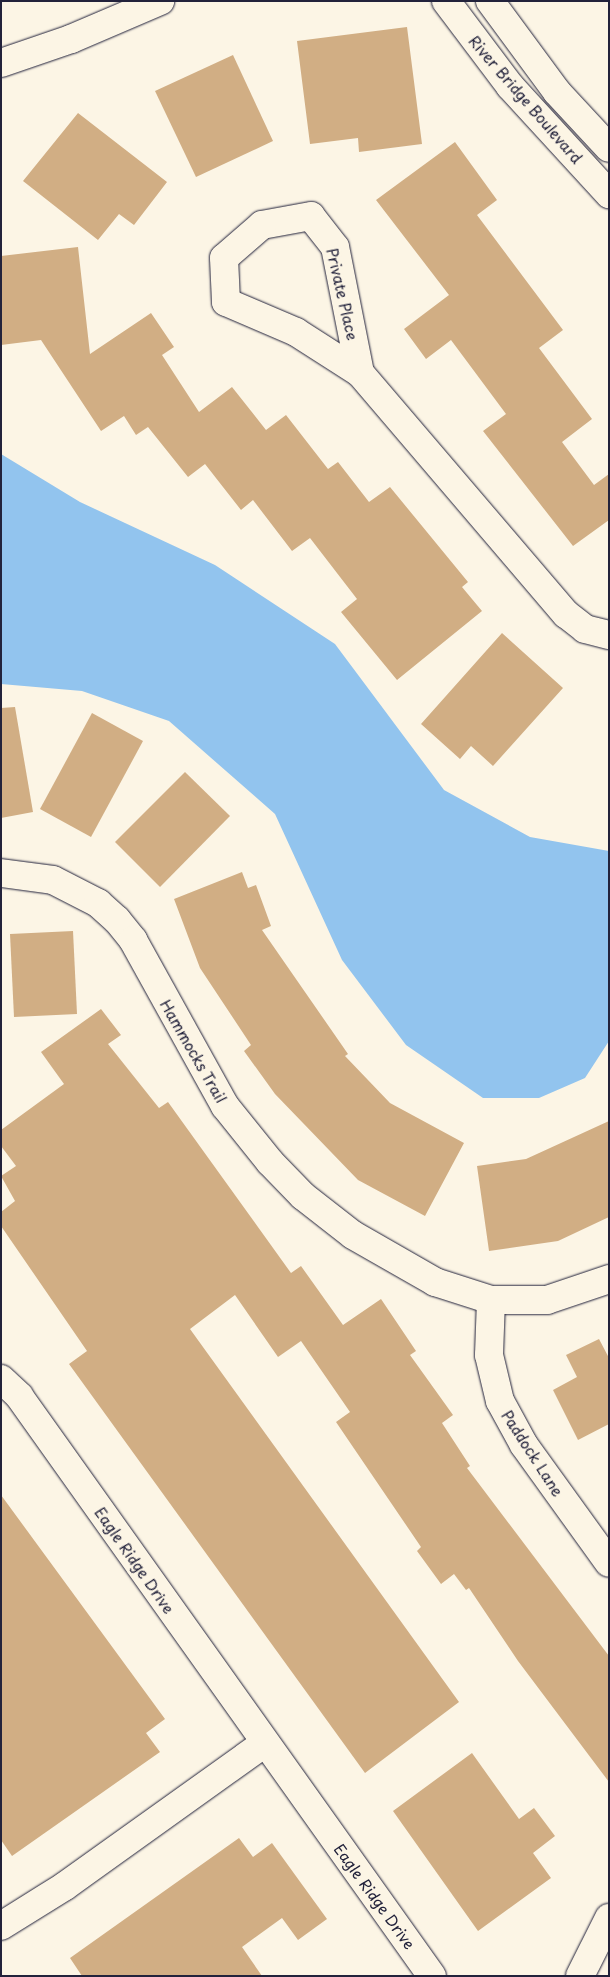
<!DOCTYPE html>
<style>
body{margin:0}
#map{position:relative;width:610px;height:1977px;overflow:hidden;background:#fcf5e5;font-family:"Playpen Sans",sans-serif}
div>[style]{position:absolute}
[style*='--x']{left:calc(var(--x)*1px);top:calc(var(--y)*1px);width:calc(var(--w)*1px);rotate:calc(var(--a)*1deg)}
.water>*{inset:0;background:#92c4ee}
.building>*{inset:0;background:#d1ae84}
.roads{filter:drop-shadow(0 0 1px #22223b) drop-shadow(0 0 1px #22223b)}
.minor>*{height:28px;margin:-14px;padding:0 14px;transform-origin:14px;border-radius:14px;background:#fcf5e5}
span{translate:-50% -50%;white-space:nowrap;text-align:center;line-height:1.15;-webkit-text-stroke:5px #fcf5e5;paint-order:stroke}
.street-label{font-size:15px;color:#22223b}
.frame{position:absolute;inset:0;border:2px solid #22223b;pointer-events:none}
</style>
<div id="map">
<div class="water">
<i style="clip-path:polygon(1px 454px,80px 502px,215px 565px,335px 644px,444px 790px,530px 837px,609px 851px,609px 1041px,585px 1078px,539px 1098px,483px 1098px,406px 1045px,342px 960px,275px 814px,169px 721px,82px 691px,1px 684px)"></i>
</div>
<div class="building">
<i style="clip-path:polygon(407px 27px,422px 144px,359px 152px,358px 138px,310px 144px,297px 41px)"></i>
<i style="clip-path:polygon(233px 55px,273px 141px,196px 177px,155px 91px)"></i>
<i style="clip-path:polygon(78px 113px,167px 182px,134px 225px,119px 214px,98px 240px,23px 181px)"></i>
<i style="clip-path:polygon(455px 142px,497px 200px,477px 215px,563px 330px,539px 348px,592px 419px,562px 442px,594px 485px,609px 474px,609px 520px,573px 546px,483px 431px,506px 414px,451px 340px,426px 359px,404px 329px,449px 295px,376px 200px)"></i>
<i style="clip-path:polygon(78px 247px,90px 354px,151px 313px,174px 347px,162px 355px,199px 412px,232px 387px,266px 430px,286px 415px,328px 469px,338px 462px,369px 502px,390px 487px,468px 582px,462px 587px,482px 611px,397px 680px,341px 612px,357px 599px,310px 538px,292px 551px,253px 500px,241px 510px,205px 464px,188px 477px,148px 427px,136px 435px,124px 416px,101px 431px,41px 340px,1px 345px,1px 256px)"></i>
<i style="clip-path:polygon(502px 633px,563px 688px,493px 766px,471px 746px,460px 759px,421px 724px)"></i>
<i style="clip-path:polygon(15px 707px,33px 812px,1px 818px,1px 708px)"></i>
<i style="clip-path:polygon(92px 713px,143px 741px,91px 837px,40px 809px)"></i>
<i style="clip-path:polygon(185px 772px,230px 816px,160px 887px,115px 842px)"></i>
<i style="clip-path:polygon(242px 872px,248px 888px,256px 885px,271px 926px,262px 930px,348px 1054px,345px 1056px,390px 1103px,464px 1143px,425px 1216px,358px 1180px,275px 1094px,244px 1051px,251px 1045px,200px 968px,174px 899px)"></i>
<i style="clip-path:polygon(73px 931px,77px 1014px,14px 1017px,10px 934px)"></i>
<i style="clip-path:polygon(101px 1009px,121px 1035px,108px 1044px,159px 1108px,168px 1102px,291px 1273px,301px 1266px,343px 1325px,381px 1299px,416px 1351px,410px 1355px,453px 1415px,442px 1423px,470px 1466px,467px 1468px,609px 1656px,609px 1782px,518px 1661px,469px 1588px,466px 1590px,454px 1574px,441px 1584px,417px 1551px,421px 1547px,336px 1422px,350px 1412px,301px 1341px,278px 1357px,235px 1295px,190px 1329px,459px 1702px,365px 1773px,69px 1364px,87px 1351px,1px 1226px,1px 1212px,15px 1201px,1px 1176px,16px 1166px,1px 1146px,1px 1130px,64px 1084px,41px 1052px)"></i>
<i style="clip-path:polygon(609px 1121px,609px 1217px,558px 1241px,489px 1251px,477px 1166px,526px 1159px)"></i>
<i style="clip-path:polygon(599px 1339px,609px 1358px,609px 1424px,578px 1440px,553px 1390px,577px 1377px,566px 1355px)"></i>
<i style="clip-path:polygon(1px 1495px,165px 1719px,146px 1733px,160px 1752px,12px 1856px,1px 1840px)"></i>
<i style="clip-path:polygon(472px 1753px,519px 1819px,534px 1808px,555px 1836px,533px 1853px,551px 1878px,478px 1931px,393px 1811px)"></i>
<i style="clip-path:polygon(239px 1838px,253px 1857px,272px 1843px,327px 1919px,298px 1940px,282px 1918px,242px 1947px,262px 1976px,82px 1976px,70px 1958px)"></i>
</div>
<div class="roads">
<div class="minor">
<i style="--x:446;--y:1;--w:106;--a:53"></i>
<i style="--x:510;--y:86;--w:147;--a:47.5"></i>
<i style="--x:490;--y:1;--w:113;--a:53.6"></i>
<i style="--x:557;--y:92;--w:76;--a:47.1"></i>
<i style="--x:1;--y:63;--w:74;--a:-18.9"></i>
<i style="--x:71;--y:39;--w:97;--a:-23.1"></i>
<i style="--x:360;--y:373;--w:128;--a:-101.2"></i>
<i style="--x:335;--y:247;--w:39;--a:-128"></i>
<i style="--x:311;--y:216;--w:50;--a:169.6"></i>
<i style="--x:262;--y:225;--w:50;--a:139"></i>
<i style="--x:224;--y:258;--w:44;--a:87.4"></i>
<i style="--x:226;--y:302;--w:76;--a:23.2"></i>
<i style="--x:296;--y:332;--w:76;--a:32.6"></i>
<i style="--x:360;--y:373;--w:317;--a:49.5"></i>
<i style="--x:566;--y:614;--w:24;--a:38"></i>
<i style="--x:585;--y:629;--w:25;--a:14"></i>
<i style="--x:1;--y:873;--w:52;--a:7.7"></i>
<i style="--x:53;--y:880;--w:51;--a:27.1"></i>
<i style="--x:98;--y:903;--w:25;--a:42"></i>
<i style="--x:117;--y:920;--w:26;--a:51"></i>
<i style="--x:133;--y:940;--w:190;--a:61"></i>
<i style="--x:225;--y:1106;--w:72;--a:51.2"></i>
<i style="--x:270;--y:1162;--w:47;--a:45.9"></i>
<i style="--x:303;--y:1196;--w:63;--a:38"></i>
<i style="--x:353;--y:1235;--w:95;--a:29.8"></i>
<i style="--x:435;--y:1282;--w:59;--a:17.8"></i>
<i style="--x:491;--y:1300;--w:56;--a:0"></i>
<i style="--x:547;--y:1300;--w:65;--a:-18.7"></i>
<i style="--x:491;--y:1300;--w:55;--a:92.1"></i>
<i style="--x:489;--y:1355;--w:47;--a:76.6"></i>
<i style="--x:500;--y:1401;--w:50;--a:61.4"></i>
<i style="--x:524;--y:1445;--w:145;--a:54.2"></i>
<i style="--x:1;--y:1379;--w:25;--a:43"></i>
<i style="--x:19;--y:1396;--w:712;--a:54.55"></i>
<i style="--x:1;--y:1926;--w:75;--a:-32"></i>
<i style="--x:65;--y:1886;--w:246;--a:-35.6"></i>
<i style="--x:580;--y:1976;--w:65;--a:-63.4"></i>
</div>
</div>
<div class="street-label">
<span style="left:526px;top:99px;rotate:49deg">River Bridge Boulevard</span>
<span style="left:343px;top:294px;rotate:77deg">Private Place</span>
<span style="left:194px;top:1051px;rotate:60deg">Hammocks Trail</span>
<span style="left:533px;top:1453px;rotate:57deg">Paddock Lane</span>
<span style="left:135px;top:1560px;rotate:55deg">Eagle Ridge Drive</span>
<span style="left:375px;top:1896px;rotate:54deg">Eagle Ridge Drive</span>
</div>
<div class="frame"></div>
</div>
